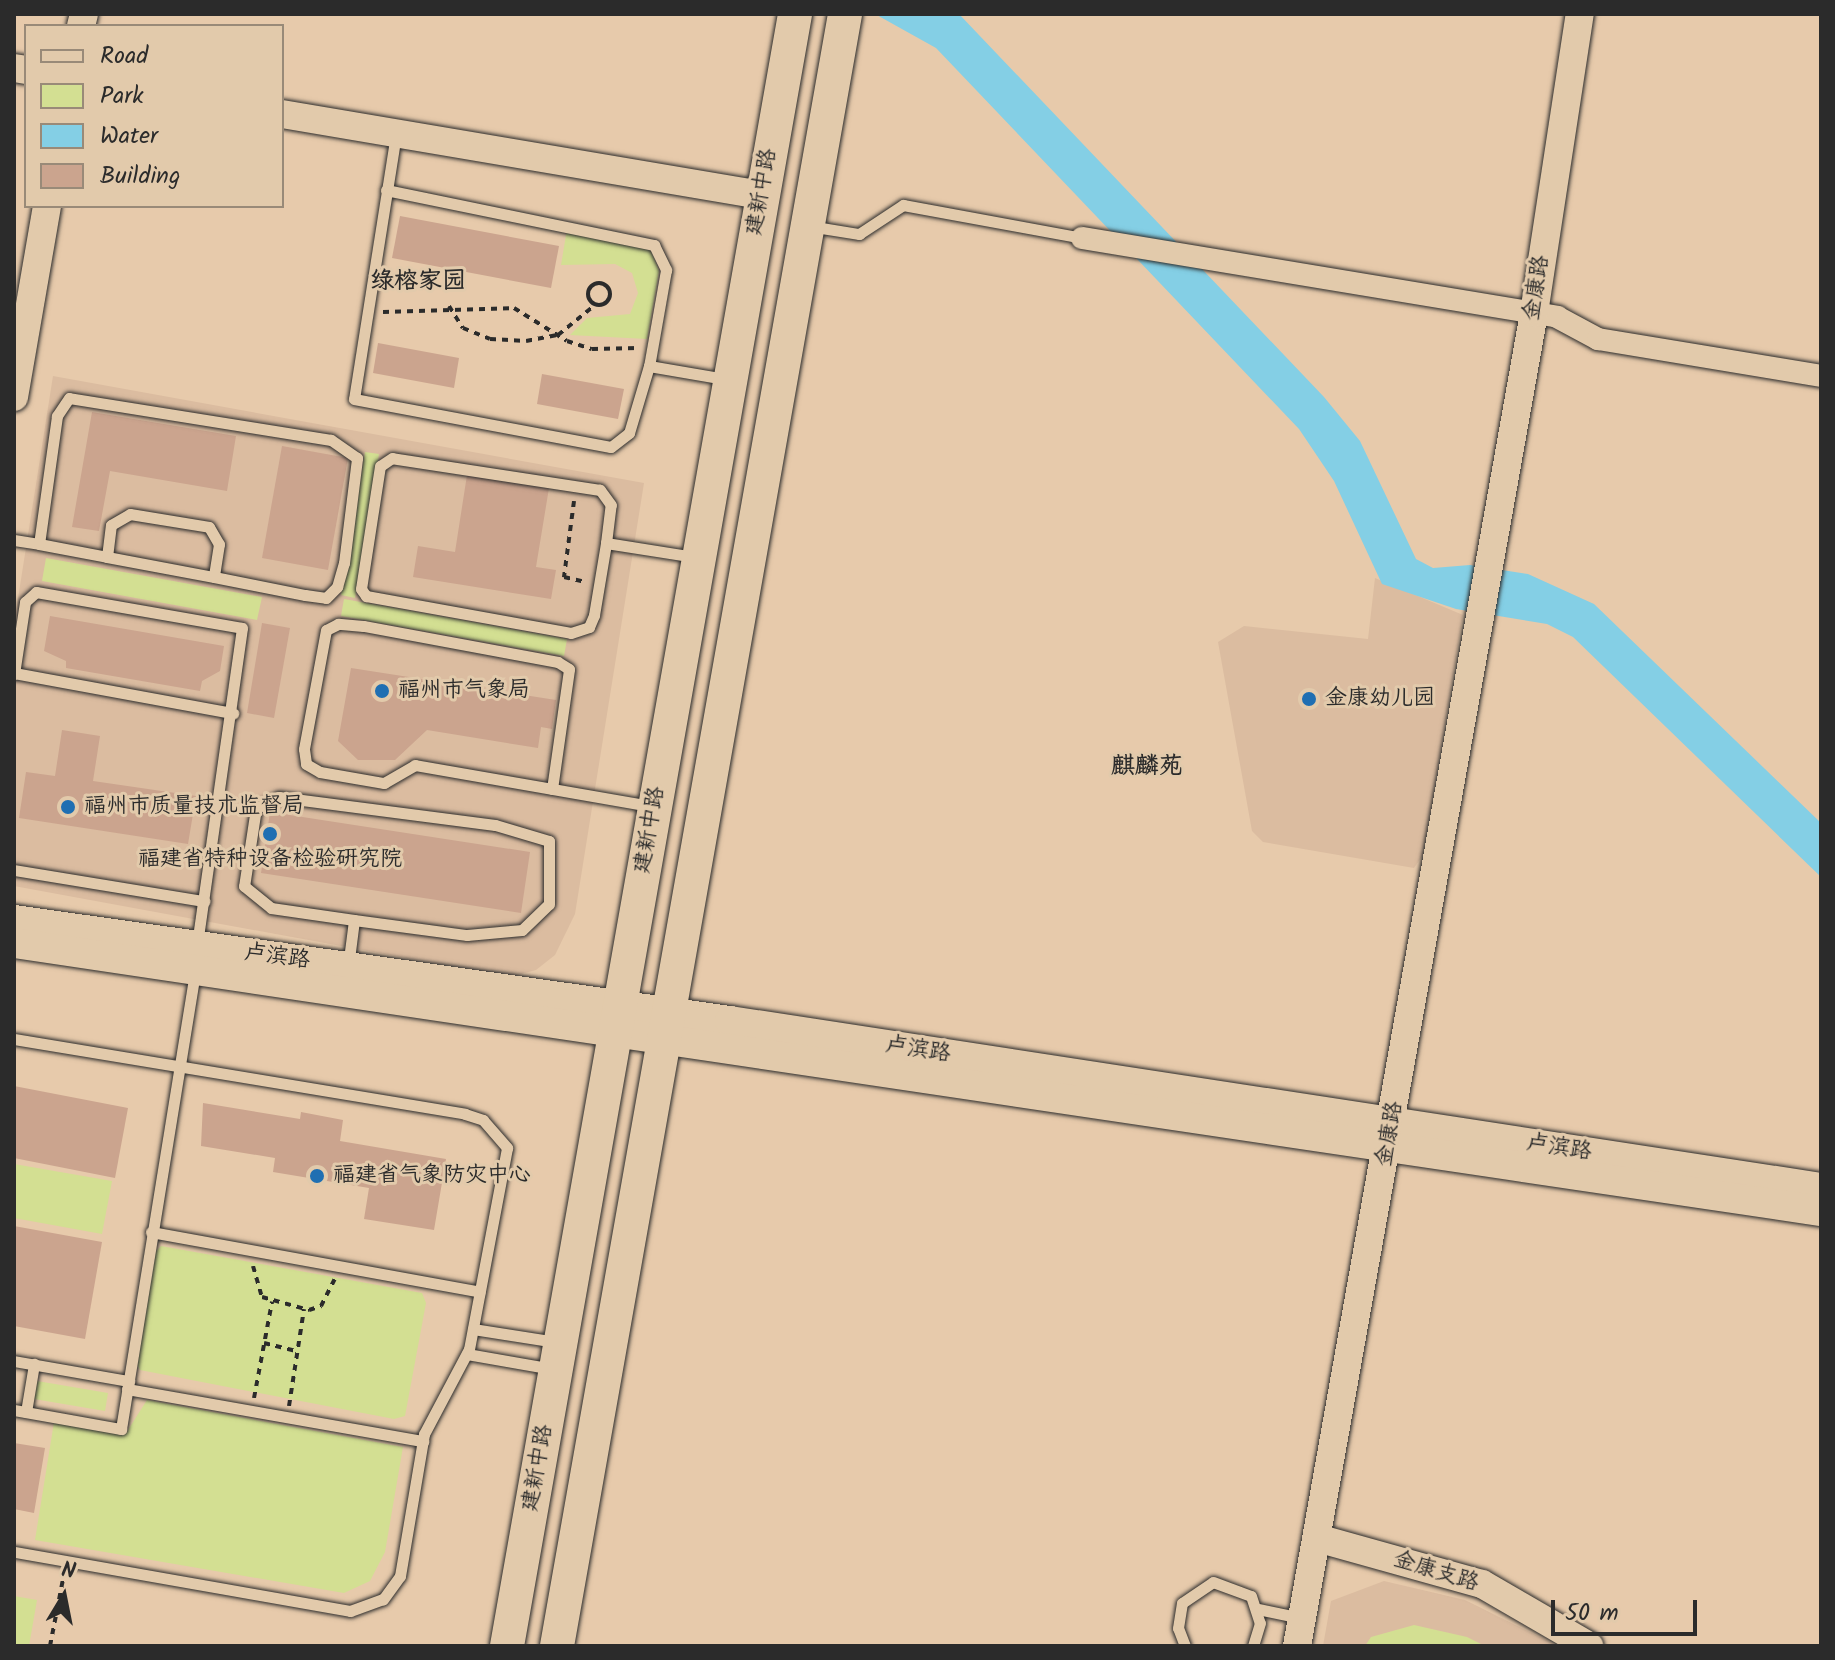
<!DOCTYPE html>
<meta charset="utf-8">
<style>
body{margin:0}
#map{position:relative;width:1835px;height:1660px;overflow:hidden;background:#e7caab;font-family:Kalam,"LXGW WenKai TC",sans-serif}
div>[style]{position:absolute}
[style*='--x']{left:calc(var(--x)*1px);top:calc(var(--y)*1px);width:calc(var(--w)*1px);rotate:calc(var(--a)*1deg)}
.built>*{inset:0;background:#dbbca0}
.green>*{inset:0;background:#d3df92}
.water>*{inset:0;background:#84cfe5}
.building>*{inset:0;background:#cba48e}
.path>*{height:4px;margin-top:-2px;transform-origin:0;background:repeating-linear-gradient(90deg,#2b2b2b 0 6px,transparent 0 12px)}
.path>.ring{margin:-2px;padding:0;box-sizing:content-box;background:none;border:4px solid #2b2b2b;border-radius:50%}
.roads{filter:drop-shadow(0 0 2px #2b2b2b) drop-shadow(0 0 2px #2b2b2b)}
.service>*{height:11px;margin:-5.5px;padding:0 5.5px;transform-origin:5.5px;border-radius:5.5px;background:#e2caab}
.minor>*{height:22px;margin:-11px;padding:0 11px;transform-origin:11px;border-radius:11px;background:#e2caab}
.tertiary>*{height:28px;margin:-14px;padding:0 14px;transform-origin:14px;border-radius:14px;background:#e2caab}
.secondary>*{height:30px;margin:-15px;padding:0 15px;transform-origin:15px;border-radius:15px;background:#e2caab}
.primary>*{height:34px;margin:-17px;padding:0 17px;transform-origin:17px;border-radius:17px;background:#e2caab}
.dots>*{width:22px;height:22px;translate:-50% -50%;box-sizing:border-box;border:4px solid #e2caab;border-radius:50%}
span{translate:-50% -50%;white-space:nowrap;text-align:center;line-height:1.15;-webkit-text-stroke:6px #e2caab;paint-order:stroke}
.street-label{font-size:22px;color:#2b2b2b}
.poi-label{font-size:22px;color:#2b2b2b}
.left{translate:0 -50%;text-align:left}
.neighbourhood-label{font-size:24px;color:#2b2b2b;font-weight:700}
.frame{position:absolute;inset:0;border:16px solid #2b2b2b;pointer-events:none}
.legend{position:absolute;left:24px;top:24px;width:260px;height:184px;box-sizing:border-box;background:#e2caab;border:2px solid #998a78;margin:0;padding:10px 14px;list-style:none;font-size:24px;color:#2b2b2b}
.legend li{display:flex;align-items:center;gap:16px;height:40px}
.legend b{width:40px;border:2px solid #998a78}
.north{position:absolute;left:24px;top:1556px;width:80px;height:80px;-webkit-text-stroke:6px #e2caab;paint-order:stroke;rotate:10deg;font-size:22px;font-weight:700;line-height:32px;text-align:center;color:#2b2b2b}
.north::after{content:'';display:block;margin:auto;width:28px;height:36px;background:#2b2b2b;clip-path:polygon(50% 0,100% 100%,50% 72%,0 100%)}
.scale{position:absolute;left:1551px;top:1600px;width:146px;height:36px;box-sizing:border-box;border:4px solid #2b2b2b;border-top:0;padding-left:10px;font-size:24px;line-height:28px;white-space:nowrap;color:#2b2b2b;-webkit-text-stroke:6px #e2caab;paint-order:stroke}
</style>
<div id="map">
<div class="built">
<i style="clip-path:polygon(53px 376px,644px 483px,575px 914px,555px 955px,536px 970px,510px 977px,14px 886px,14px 624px)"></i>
<i style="clip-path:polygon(1375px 578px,1463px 615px,1423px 855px,1414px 868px,1263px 842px,1252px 831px,1218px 642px,1244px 626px,1368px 639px)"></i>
<i style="clip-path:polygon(1384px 1581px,1465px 1600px,1558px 1646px,1323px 1646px,1331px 1601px)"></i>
</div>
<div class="green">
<i style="clip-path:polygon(567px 229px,650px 248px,659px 271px,647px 339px,570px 335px,587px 318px,630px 314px,638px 293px,632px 273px,615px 264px,561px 265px)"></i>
<i style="clip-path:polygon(365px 452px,379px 454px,355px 598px,341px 595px)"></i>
<i style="clip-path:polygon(46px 558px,262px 597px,257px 620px,42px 581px)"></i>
<i style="clip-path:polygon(344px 599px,567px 639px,564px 656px,341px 616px)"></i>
<i style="clip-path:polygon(14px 1164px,112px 1181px,102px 1234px,14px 1218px)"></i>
<i style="clip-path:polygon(161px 1246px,422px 1293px,426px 1303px,405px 1416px,394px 1419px,140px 1370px,136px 1362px,154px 1253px)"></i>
<i style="clip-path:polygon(37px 1381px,108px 1393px,105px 1411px,34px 1399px)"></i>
<i style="clip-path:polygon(147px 1400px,403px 1447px,385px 1552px,370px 1581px,344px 1593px,35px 1540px,54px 1422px,126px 1433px)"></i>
<i style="clip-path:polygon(14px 1596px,37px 1600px,29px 1646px,14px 1646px)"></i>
<i style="clip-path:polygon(1414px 1625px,1467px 1637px,1485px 1646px,1365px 1646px,1371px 1637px)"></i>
</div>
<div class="water">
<i style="clip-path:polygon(875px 14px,959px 14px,1324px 397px,1360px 441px,1416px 559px,1433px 568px,1470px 565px,1528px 574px,1594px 604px,1821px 823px,1821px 877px,1573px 637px,1547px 624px,1456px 609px,1382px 584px,1334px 481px,1299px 429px,936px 48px)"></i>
</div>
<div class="building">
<i style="clip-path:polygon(400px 216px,559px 246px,551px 288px,392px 258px)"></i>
<i style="clip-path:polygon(378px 343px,459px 358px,454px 388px,373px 373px)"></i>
<i style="clip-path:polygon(542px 374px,624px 389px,618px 419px,537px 404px)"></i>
<i style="clip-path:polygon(92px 412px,236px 436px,227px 491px,110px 471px,99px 531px,72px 527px)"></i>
<i style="clip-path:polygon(282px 446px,348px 458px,328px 570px,262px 558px)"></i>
<i style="clip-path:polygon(467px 475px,549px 488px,536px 567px,556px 570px,551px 599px,413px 577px,418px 546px,455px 552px)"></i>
<i style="clip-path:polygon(50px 616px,224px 646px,220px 671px,202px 681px,200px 691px,66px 668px,66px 661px,44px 651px)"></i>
<i style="clip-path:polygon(262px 623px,290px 628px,274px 718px,247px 713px)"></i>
<i style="clip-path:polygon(351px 668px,556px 700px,552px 729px,541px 727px,538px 748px,427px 730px,395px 760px,358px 760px,338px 741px)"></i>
<i style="clip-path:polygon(62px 730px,100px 736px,93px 781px,196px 796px,188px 844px,19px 818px,26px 772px,55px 776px)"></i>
<i style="clip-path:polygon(270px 812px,530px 852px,521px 913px,261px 873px)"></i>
<i style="clip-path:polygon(14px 1086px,128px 1108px,115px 1178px,14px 1158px)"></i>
<i style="clip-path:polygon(203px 1103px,300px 1119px,301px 1112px,343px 1120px,340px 1141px,446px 1159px,434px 1230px,364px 1219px,369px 1188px,273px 1172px,275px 1158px,201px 1146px)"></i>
<i style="clip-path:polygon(14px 1226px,102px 1242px,85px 1339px,14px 1326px)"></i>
<i style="clip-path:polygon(14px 1443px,45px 1448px,34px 1513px,14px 1509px)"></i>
</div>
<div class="path">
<i class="ring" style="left:588px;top:283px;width:18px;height:18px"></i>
<i style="--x:449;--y:306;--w:26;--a:58"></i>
<i style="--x:463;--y:328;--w:29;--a:22"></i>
<i style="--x:490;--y:339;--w:36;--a:3"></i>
<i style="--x:526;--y:341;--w:33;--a:-11"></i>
<i style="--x:558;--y:335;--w:48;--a:-39"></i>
<i style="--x:383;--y:312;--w:131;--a:-1.7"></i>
<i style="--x:514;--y:308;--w:62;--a:31.9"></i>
<i style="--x:567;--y:341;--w:26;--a:18"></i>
<i style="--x:592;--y:349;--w:47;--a:-1.2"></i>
<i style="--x:574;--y:501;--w:77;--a:97.5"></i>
<i style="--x:564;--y:577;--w:22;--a:13"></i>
<i style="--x:253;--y:1266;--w:32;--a:74"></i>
<i style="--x:262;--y:1297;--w:49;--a:15.5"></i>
<i style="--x:309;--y:1310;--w:13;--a:-18"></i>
<i style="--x:321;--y:1306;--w:30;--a:-63"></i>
<i style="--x:264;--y:1343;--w:34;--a:14"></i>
<i style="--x:254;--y:1398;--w:98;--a:-79.4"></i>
<i style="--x:289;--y:1406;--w:98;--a:-81.2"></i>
<i style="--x:50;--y:1646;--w:73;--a:-79"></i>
</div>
<div class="roads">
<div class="service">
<i style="--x:396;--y:134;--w:268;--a:99"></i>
<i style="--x:354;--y:399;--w:261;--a:10.6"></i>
<i style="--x:611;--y:447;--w:23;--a:-38"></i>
<i style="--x:629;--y:433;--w:70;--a:-73.4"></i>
<i style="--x:649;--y:366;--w:77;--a:9.7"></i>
<i style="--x:386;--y:190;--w:274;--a:11.6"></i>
<i style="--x:654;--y:245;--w:28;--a:64"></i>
<i style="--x:666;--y:270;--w:97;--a:100"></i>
<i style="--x:809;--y:226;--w:51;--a:9.1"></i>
<i style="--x:859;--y:234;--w:53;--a:-33.4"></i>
<i style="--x:903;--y:205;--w:182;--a:10.4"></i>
<i style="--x:14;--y:540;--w:25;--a:9"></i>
<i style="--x:39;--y:544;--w:69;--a:10.8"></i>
<i style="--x:107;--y:557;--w:109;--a:10.6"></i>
<i style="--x:214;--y:577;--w:93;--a:11.2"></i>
<i style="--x:305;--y:595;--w:21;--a:8"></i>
<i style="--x:326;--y:598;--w:16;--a:-45"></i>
<i style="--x:337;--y:587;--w:25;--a:-74"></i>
<i style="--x:344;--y:563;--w:106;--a:-82.9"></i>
<i style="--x:357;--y:458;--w:32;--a:-145"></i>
<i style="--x:331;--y:440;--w:265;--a:-170.9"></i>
<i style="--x:69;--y:398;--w:22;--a:124"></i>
<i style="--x:57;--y:416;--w:129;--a:98"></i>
<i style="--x:606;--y:543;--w:38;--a:-83"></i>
<i style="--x:611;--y:505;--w:19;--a:-126"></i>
<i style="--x:600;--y:490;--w:210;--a:-171.3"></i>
<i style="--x:392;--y:458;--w:14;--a:146"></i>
<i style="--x:380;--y:466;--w:124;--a:98.8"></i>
<i style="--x:361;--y:589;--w:9;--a:54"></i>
<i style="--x:366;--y:596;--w:208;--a:10.2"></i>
<i style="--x:571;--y:633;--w:19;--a:-18"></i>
<i style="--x:589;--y:627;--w:13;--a:-67"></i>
<i style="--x:594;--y:615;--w:73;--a:-80.5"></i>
<i style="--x:606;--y:543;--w:89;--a:9"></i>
<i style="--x:107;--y:557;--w:32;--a:-83"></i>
<i style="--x:111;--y:525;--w:22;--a:-30"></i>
<i style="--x:130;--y:514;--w:80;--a:9.3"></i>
<i style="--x:209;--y:527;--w:20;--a:60"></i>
<i style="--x:219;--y:544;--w:33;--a:99"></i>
<i style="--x:14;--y:673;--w:223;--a:10.4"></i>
<i style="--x:14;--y:674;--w:73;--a:-81.3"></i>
<i style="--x:25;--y:602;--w:15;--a:-42"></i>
<i style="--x:36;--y:592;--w:209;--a:9.9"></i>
<i style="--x:242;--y:628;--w:320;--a:98.1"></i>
<i style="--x:552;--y:789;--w:121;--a:-81.9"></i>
<i style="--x:569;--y:669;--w:13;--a:-148"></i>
<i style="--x:558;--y:662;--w:198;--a:-169.5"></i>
<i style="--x:363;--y:626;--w:25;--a:-175"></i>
<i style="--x:338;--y:624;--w:13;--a:153"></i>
<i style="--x:326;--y:630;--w:121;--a:100.5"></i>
<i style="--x:304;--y:749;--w:15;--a:82"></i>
<i style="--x:306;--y:764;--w:16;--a:30"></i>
<i style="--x:320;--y:772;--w:65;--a:9.8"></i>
<i style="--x:384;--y:783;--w:36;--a:-30"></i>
<i style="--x:415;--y:765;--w:239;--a:9.9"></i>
<i style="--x:14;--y:870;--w:193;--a:9.3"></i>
<i style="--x:348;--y:967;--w:47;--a:-82.7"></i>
<i style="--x:354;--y:920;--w:114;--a:7.6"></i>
<i style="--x:467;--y:935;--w:55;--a:-5.2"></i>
<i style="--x:522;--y:930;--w:37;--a:-44"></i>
<i style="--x:549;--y:904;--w:63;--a:-90"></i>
<i style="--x:549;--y:841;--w:56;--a:-163.5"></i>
<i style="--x:495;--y:825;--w:218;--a:-172.6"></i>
<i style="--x:279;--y:797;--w:25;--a:154"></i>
<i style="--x:256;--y:808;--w:79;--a:98.7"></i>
<i style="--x:244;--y:886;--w:35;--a:39"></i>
<i style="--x:271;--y:908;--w:84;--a:8.2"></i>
<i style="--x:14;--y:1039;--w:457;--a:9.4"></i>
<i style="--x:465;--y:1114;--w:19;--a:18"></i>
<i style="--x:483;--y:1120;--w:37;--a:49"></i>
<i style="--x:507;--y:1148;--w:205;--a:100.7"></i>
<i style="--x:469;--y:1349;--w:96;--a:117.9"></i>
<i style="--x:424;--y:1434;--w:144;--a:99.6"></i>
<i style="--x:400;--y:1576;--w:29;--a:126"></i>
<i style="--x:383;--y:1599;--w:35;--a:160"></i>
<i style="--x:350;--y:1611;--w:341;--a:-170"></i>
<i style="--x:151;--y:1232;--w:334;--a:10.3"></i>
<i style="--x:473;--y:1329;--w:84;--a:8.9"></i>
<i style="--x:467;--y:1354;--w:87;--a:9.9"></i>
<i style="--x:14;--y:1361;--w:117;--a:9.9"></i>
<i style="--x:127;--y:1389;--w:301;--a:10"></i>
<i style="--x:14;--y:1410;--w:109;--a:10.1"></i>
<i style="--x:121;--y:1429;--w:462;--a:-80.8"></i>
<i style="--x:26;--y:1412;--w:49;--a:-80.5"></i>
<i style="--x:1258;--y:1609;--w:44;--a:11.8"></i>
<i style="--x:1185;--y:1646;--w:19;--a:-111"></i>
<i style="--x:1178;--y:1628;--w:25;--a:-81"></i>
<i style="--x:1182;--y:1603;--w:37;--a:-34"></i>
<i style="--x:1213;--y:1582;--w:40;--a:20.2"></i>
<i style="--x:1251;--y:1596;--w:28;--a:72"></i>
<i style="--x:1260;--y:1623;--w:24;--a:107"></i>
</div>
<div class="minor">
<i style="--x:1082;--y:238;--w:482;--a:9.4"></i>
<i style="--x:1557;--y:317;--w:47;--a:28.2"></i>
<i style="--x:1598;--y:339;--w:226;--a:9.4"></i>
</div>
<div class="tertiary">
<i style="--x:81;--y:26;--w:12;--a:-76"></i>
<i style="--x:14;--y:68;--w:12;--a:9"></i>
<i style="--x:282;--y:114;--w:485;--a:9.6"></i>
<i style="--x:14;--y:397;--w:194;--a:-80.2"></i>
<i style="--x:1317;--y:1538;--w:171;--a:15.6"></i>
<i style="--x:1482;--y:1584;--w:124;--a:30.1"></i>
<i style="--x:1297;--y:1646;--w:1354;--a:-79.92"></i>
<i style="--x:1534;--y:313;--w:303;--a:-81.3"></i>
</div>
<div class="secondary">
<i style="--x:14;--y:920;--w:723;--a:8.03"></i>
<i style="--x:730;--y:1021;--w:1104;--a:8.7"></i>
<i style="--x:14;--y:943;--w:1827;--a:8.44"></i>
</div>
<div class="primary">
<i style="--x:507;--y:1646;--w:1657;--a:-79.99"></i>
<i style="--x:557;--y:1646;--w:1657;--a:-79.99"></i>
</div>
</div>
<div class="dots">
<i style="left:382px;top:691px;background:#1f6fb2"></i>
<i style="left:1309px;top:699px;background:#1f6fb2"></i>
<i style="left:68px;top:807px;background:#1f6fb2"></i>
<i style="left:270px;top:834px;background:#1f6fb2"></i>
<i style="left:317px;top:1176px;background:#1f6fb2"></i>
</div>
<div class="street-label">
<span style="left:762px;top:192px;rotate:-80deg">建新中路</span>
<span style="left:1537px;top:288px;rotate:-81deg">金康路</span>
<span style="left:650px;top:830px;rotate:-80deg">建新中路</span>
<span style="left:277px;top:957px;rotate:8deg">卢滨路</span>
<span style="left:918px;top:1050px;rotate:9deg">卢滨路</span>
<span style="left:1390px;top:1134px;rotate:-80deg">金康路</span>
<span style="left:1559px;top:1148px;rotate:9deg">卢滨路</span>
<span style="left:538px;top:1468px;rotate:-80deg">建新中路</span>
<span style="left:1436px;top:1572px;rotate:17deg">金康支路</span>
</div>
<div class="poi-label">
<span class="left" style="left:398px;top:691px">福州市气象局</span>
<span class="left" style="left:1325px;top:699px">金康幼儿园</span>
<span class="left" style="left:84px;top:807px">福州市质量技术监督局</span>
<span style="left:270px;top:860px">福建省特种设备检验研究院</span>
<span class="left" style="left:333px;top:1176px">福建省气象防灾中心</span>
</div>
<div class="neighbourhood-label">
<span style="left:418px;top:282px">绿榕家园</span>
<span style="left:1147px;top:767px">麒麟苑</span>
</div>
<div class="frame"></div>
<ul class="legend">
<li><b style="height:10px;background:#e2caab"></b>Road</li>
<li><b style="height:22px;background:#d3df92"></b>Park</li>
<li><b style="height:22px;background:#84cfe5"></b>Water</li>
<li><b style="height:22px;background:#cba48e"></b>Building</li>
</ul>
<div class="north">N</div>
<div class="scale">50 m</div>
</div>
